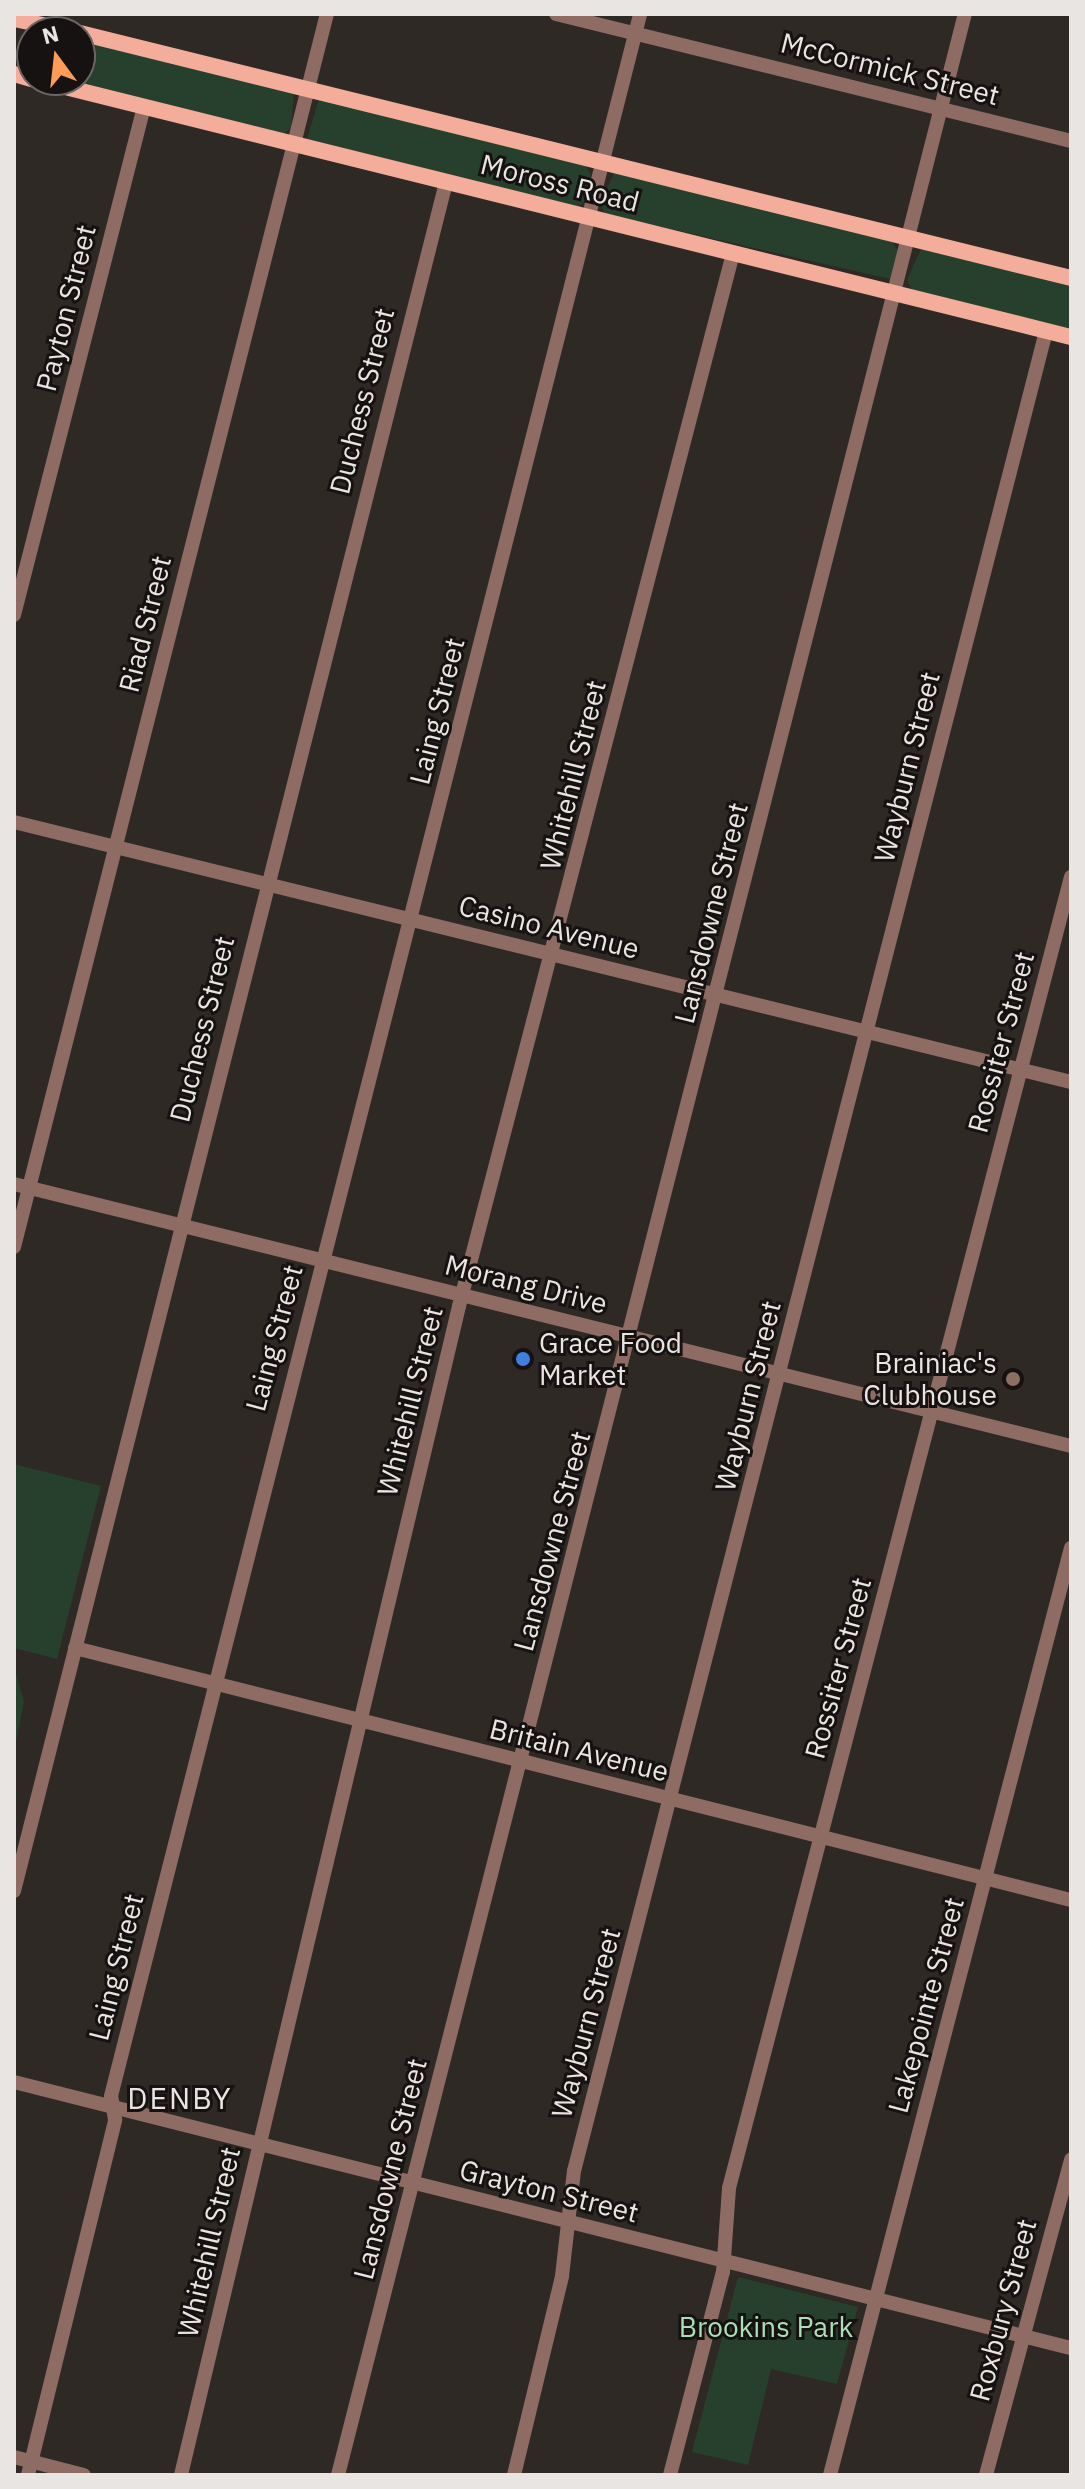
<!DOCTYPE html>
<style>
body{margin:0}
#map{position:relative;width:1085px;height:2489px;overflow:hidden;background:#2f2926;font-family:"IBM Plex Sans",sans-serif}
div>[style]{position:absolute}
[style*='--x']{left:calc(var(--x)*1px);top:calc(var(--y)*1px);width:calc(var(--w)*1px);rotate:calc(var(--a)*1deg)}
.green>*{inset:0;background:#273f2d}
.minor>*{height:14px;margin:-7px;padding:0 7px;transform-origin:7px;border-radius:7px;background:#8f6c63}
.major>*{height:16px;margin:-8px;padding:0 8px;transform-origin:8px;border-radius:8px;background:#f5ad9b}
.dots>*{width:22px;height:22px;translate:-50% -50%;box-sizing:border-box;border:4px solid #151211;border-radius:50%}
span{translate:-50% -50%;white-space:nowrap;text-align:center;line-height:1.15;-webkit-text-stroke:6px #151211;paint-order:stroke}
.street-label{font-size:28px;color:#e9e5e3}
.poi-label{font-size:28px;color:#e9e5e3}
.left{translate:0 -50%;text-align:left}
.right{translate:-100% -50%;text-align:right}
.park-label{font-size:28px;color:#abddb6}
.neighbourhood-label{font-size:30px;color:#e9e5e3;letter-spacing:2px}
.frame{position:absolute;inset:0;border:16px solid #e9e5e3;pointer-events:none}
.north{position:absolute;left:16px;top:16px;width:80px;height:80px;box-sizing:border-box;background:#151211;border:2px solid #6a6665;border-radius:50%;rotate:345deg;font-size:22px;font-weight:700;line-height:32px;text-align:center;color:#e9e5e3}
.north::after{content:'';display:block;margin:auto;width:28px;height:36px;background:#fd9c56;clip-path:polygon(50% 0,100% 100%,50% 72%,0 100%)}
</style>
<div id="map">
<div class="green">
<i style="clip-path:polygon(80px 39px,294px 93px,291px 128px,283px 134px,65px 80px,80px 80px)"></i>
<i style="clip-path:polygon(319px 99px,585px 165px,591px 175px,585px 201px,579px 207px,307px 139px)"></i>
<i style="clip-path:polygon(614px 173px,892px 241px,898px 251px,890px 279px,605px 214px,600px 204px)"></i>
<i style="clip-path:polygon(921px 249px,1071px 285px,1071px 330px,912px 290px,907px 280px)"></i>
<i style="clip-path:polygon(14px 1464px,101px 1486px,57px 1659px,14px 1648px)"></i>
<i style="clip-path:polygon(14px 1667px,24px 1702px,14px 1751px)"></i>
<i style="clip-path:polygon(738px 2277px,858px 2307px,837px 2384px,771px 2369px,748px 2465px,692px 2452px)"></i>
</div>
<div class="minor">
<i style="--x:556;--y:14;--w:530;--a:13.85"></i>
<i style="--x:14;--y:615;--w:524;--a:-75.65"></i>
<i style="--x:14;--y:822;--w:1089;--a:13.82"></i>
<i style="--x:14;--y:1184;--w:1089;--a:13.92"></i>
<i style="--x:14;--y:1247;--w:1272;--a:-75.76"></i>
<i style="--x:75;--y:1648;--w:1027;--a:14.2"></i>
<i style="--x:14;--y:1891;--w:1763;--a:-75.81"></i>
<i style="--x:14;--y:2082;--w:1090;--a:14.13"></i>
<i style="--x:14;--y:2457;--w:72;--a:14.4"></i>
<i style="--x:28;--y:2475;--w:366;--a:-76.2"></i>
<i style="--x:115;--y:2120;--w:24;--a:-99"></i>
<i style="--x:111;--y:2096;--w:2148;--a:-75.74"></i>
<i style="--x:181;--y:2475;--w:1202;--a:-76.62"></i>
<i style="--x:459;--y:1306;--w:1088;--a:-75.41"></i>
<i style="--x:338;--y:2475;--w:2540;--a:-75.71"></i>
<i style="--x:514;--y:2475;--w:205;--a:-76.4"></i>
<i style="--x:562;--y:2276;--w:106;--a:-83.5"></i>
<i style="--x:574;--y:2171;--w:1900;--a:-75.61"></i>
<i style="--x:670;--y:2475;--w:210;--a:-75.4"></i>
<i style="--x:723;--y:2272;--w:84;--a:-85.9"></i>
<i style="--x:729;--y:2188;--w:1355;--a:-75.38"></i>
<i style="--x:830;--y:2475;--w:958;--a:-75.43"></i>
<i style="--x:986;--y:2475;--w:327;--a:-74.9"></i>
</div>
<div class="major">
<i style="--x:14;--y:19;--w:64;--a:11.7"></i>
<i style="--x:80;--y:33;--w:1021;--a:13.89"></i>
<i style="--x:14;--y:74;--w:19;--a:16"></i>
<i style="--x:37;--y:80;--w:1065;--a:13.96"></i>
</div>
<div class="dots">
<i style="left:523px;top:1359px;background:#3f7fe0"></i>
<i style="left:1013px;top:1379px;background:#8d6e63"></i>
</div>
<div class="street-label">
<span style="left:890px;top:69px;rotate:14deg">McCormick Street</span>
<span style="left:560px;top:183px;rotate:14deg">Moross Road</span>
<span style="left:66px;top:308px;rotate:-76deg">Payton Street</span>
<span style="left:362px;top:401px;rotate:-76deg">Duchess Street</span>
<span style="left:145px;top:624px;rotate:-76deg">Riad Street</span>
<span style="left:437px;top:711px;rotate:-76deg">Laing Street</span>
<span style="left:907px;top:767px;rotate:-76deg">Wayburn Street</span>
<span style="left:573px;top:775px;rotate:-76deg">Whitehill Street</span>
<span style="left:711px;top:913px;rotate:-76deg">Lansdowne Street</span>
<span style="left:549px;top:927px;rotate:14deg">Casino Avenue</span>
<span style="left:202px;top:1029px;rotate:-76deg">Duchess Street</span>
<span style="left:1001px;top:1042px;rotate:-75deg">Rossiter Street</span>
<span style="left:526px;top:1284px;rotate:14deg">Morang Drive</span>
<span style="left:274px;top:1338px;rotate:-75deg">Laing Street</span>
<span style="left:748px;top:1396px;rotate:-76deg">Wayburn Street</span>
<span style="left:410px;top:1401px;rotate:-76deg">Whitehill Street</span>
<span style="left:552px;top:1541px;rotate:-75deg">Lansdowne Street</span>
<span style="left:838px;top:1668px;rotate:-75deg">Rossiter Street</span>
<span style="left:579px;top:1750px;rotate:14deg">Britain Avenue</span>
<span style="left:116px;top:1967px;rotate:-76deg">Laing Street</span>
<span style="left:926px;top:2005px;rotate:-75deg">Lakepointe Street</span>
<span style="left:586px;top:2023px;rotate:-75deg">Wayburn Street</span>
<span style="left:390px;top:2169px;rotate:-76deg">Lansdowne Street</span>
<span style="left:549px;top:2191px;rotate:14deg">Grayton Street</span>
<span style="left:209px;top:2242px;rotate:-77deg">Whitehill Street</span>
<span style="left:1003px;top:2310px;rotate:-75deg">Roxbury Street</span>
</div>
<div class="poi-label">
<span class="left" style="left:539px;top:1359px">Grace Food<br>Market</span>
<span class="right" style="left:997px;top:1379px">Brainiac's<br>Clubhouse</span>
</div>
<div class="park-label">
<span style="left:766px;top:2327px">Brookins Park</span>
</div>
<div class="neighbourhood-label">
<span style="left:180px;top:2098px">DENBY</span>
</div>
<div class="frame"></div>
<div class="north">N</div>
</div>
